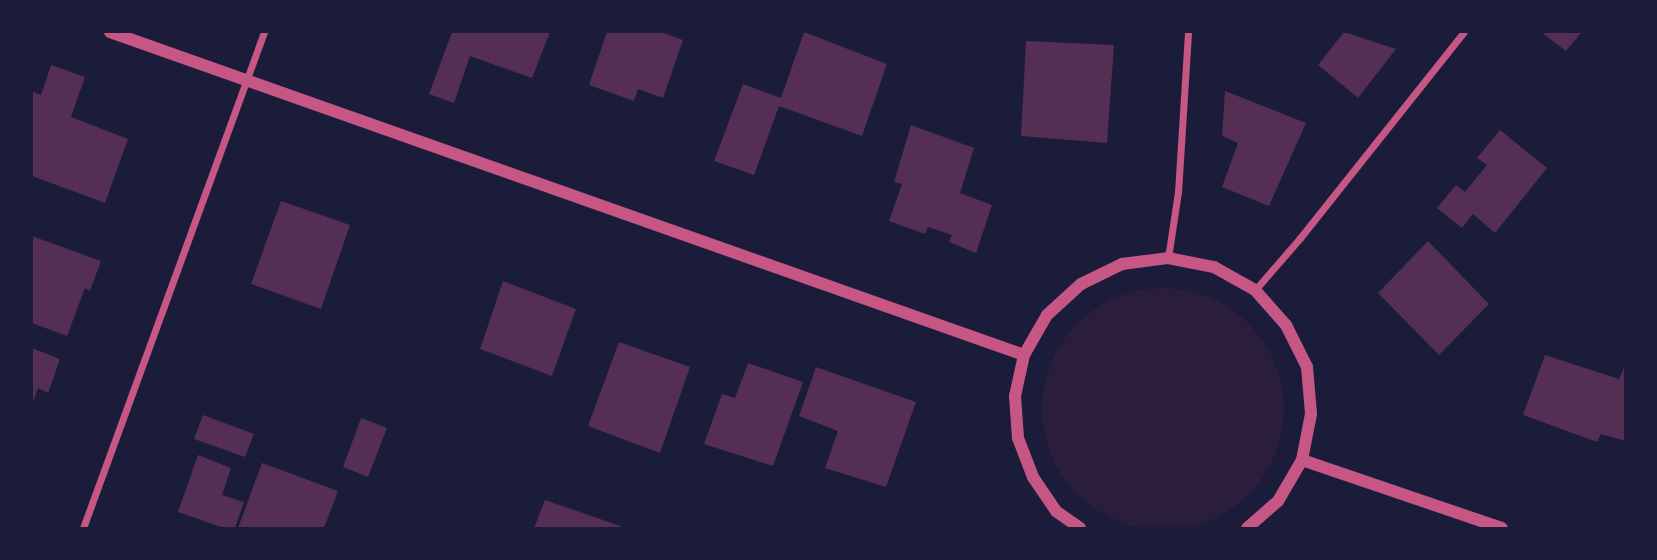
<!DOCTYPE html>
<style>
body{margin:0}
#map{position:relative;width:1657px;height:560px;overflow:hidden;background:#1b1b3a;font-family:Georgia,serif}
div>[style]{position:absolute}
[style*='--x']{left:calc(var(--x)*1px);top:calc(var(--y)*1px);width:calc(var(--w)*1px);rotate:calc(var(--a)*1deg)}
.green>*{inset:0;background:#2a1e3b}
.round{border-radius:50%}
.building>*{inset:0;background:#542f53}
.minor>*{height:7px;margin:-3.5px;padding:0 3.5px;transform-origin:3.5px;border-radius:3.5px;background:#c65784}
.tertiary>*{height:12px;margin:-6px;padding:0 6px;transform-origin:6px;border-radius:6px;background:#c65784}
span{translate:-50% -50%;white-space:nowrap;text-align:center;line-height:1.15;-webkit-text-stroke:7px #1b1b3a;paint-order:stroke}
.frame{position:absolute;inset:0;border:33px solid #1b1b3a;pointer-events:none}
</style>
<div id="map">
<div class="green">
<i class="round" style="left:1042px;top:288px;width:242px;height:242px"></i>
</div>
<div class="building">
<i style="clip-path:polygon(452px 32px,550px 32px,532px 78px,470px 56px,454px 103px,429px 94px)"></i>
<i style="clip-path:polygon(607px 32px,661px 32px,683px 40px,663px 98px,638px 89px,634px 101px,589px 85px)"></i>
<i style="clip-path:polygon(804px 32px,887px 64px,862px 136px,779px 106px,754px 175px,714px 161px,743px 84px,781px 98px)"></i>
<i style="clip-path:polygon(1344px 32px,1396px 49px,1358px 98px,1318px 65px)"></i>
<i style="clip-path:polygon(1541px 32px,1580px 32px,1581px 33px,1566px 51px)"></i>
<i style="clip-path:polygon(1026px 41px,1114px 45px,1107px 143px,1021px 136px)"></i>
<i style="clip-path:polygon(51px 65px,85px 77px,71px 117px,128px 139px,105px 203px,32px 176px,32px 91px,41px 95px)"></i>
<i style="clip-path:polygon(1225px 91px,1306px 123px,1269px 206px,1222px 187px,1238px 143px,1222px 136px)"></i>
<i style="clip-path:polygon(911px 125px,974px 148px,960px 193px,992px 205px,976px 253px,949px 242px,952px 235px,928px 227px,925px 234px,889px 221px,902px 184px,894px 182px)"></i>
<i style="clip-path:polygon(1500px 130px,1547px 168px,1495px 233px,1473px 214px,1462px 228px,1437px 208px,1456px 185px,1465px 192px,1487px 165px,1477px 158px)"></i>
<i style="clip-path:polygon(281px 201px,350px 225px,321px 309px,251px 284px)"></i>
<i style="clip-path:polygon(32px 236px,101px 261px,90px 291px,85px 288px,67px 336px,32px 323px)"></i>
<i style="clip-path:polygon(1428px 241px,1489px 304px,1439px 355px,1378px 293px)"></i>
<i style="clip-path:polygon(503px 281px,576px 309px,552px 376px,480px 349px)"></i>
<i style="clip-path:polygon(619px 342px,690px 367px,660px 453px,588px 426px)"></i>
<i style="clip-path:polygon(32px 348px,60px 359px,48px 393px,38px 388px,32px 405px)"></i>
<i style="clip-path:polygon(1545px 355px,1619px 379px,1626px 363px,1626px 441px,1601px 434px,1597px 442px,1523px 415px)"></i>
<i style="clip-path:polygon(748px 363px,803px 382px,773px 466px,704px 444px,722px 394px,735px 398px)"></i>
<i style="clip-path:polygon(816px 367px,916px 402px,886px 487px,825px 468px,838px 431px,799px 416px)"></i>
<i style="clip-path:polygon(203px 415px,254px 434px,245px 457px,194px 439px)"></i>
<i style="clip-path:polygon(361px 418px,387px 428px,368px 477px,343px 467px)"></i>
<i style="clip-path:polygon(198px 455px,231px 468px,222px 495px,244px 502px,235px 528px,224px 528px,178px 512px)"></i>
<i style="clip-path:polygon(262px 463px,338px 491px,324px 528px,238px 528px)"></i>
<i style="clip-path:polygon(545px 500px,626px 528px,534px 528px)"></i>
</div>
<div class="minor">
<i style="--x:1168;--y:258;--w:67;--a:-81.4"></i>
<i style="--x:1178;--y:192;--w:160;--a:-86.4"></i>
<i style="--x:1255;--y:290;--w:69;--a:-49.1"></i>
<i style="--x:1300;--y:238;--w:263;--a:-51.5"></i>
<i style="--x:83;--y:528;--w:528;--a:-69.95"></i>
</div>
<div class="tertiary">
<i style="--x:110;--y:32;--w:969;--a:19.46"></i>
<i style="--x:1302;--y:460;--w:211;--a:18.8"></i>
<i style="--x:1080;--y:528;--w:29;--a:-145"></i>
<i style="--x:1056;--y:511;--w:41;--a:-124.1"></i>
<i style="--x:1033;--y:477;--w:42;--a:-111"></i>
<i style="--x:1018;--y:438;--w:42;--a:-94.1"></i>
<i style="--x:1015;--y:396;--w:42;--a:-77.6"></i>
<i style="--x:1024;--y:355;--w:46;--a:-60.1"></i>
<i style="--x:1047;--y:315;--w:46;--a:-42.4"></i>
<i style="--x:1081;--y:284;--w:46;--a:-26"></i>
<i style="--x:1122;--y:264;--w:46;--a:-7.4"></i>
<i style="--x:1168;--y:258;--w:47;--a:11.1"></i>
<i style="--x:1214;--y:267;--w:47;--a:29.3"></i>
<i style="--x:1255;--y:290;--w:47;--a:48.5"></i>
<i style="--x:1286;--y:325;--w:47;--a:63.4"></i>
<i style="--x:1307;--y:367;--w:47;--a:85.1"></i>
<i style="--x:1311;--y:414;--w:47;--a:101.1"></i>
<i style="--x:1302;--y:460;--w:48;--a:120.3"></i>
<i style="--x:1278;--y:501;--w:41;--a:138.9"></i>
</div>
<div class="frame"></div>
</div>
